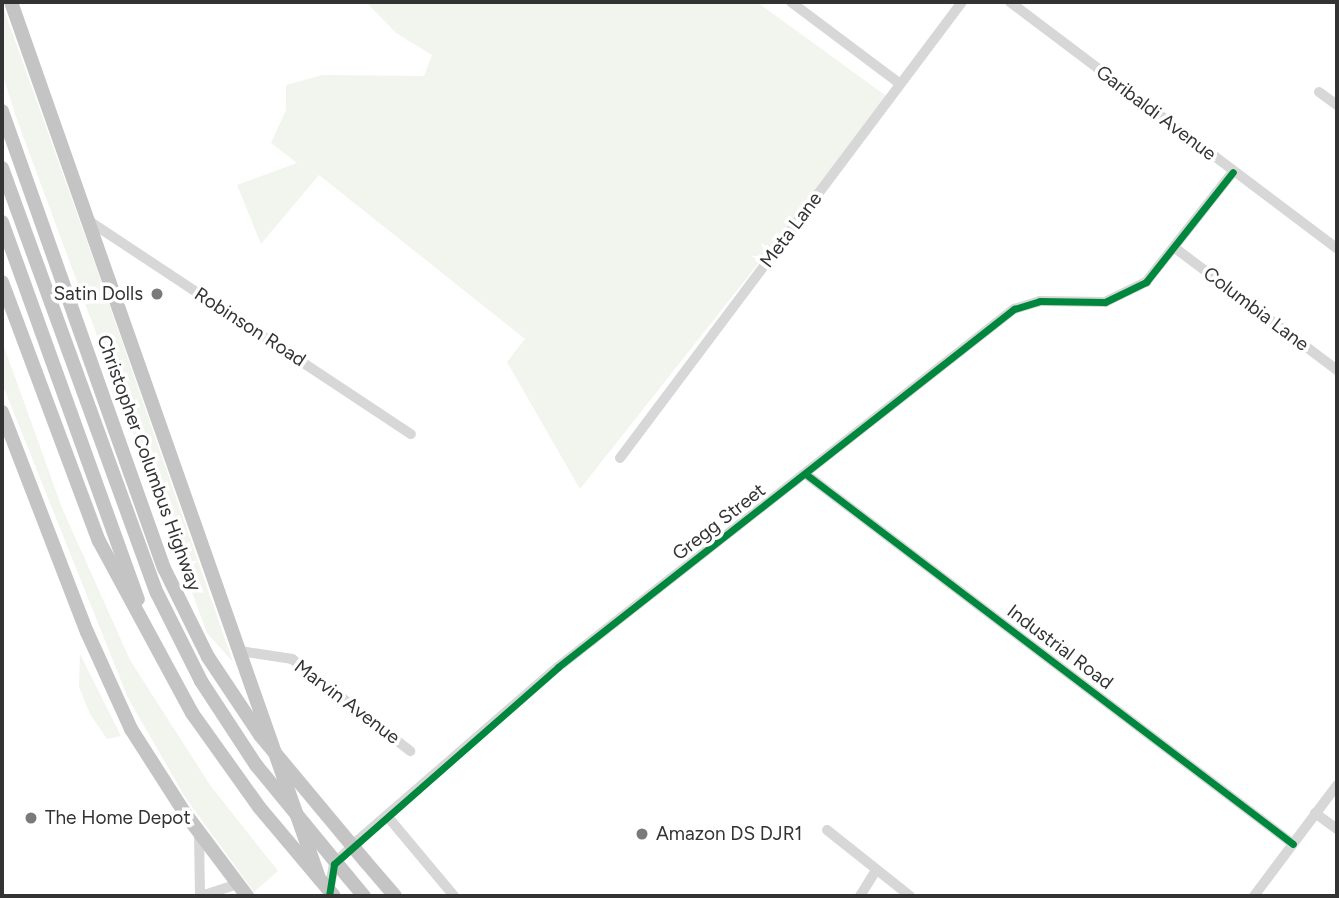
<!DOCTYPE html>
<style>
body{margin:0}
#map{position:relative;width:1339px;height:898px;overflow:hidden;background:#fff;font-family:Figtree,sans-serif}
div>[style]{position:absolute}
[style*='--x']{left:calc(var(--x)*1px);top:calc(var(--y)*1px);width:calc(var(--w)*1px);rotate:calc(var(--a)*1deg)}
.green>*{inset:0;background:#f1f5ed}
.minor>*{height:10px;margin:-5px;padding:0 5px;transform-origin:5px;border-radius:5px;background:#d7d7d7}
.highway>*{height:14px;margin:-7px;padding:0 7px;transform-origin:7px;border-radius:7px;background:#c4c4c4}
.highway-bridge>*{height:14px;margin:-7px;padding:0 7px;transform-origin:7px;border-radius:7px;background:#c4c4c4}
.cycleway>*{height:7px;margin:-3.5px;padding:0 3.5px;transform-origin:3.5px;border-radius:3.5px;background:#00873e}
.dots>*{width:19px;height:19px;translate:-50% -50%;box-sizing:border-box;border:4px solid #fff;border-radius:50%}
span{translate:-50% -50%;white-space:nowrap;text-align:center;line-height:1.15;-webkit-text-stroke:7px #fff;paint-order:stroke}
.street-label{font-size:19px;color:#333}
.poi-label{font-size:19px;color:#333}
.right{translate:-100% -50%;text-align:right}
.left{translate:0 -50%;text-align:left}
.frame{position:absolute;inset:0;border:4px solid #333;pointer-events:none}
</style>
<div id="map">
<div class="green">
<i style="clip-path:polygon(366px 2px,757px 2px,889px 98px,580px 489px,507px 362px,525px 339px,319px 175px,261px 244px,237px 185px,297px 163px,271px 143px,286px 110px,286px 85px,322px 75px,424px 76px,432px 55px,396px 33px)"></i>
<i style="clip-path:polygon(2px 4px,99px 275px,233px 662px,207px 633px,16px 117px,2px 73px)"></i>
<i style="clip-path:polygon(2px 341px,62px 508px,130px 660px,210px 785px,278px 871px,254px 892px,185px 797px,128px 698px,2px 383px)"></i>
<i style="clip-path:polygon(80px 654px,121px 736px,107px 739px,90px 714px,79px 687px)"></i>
</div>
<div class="minor">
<i style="--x:791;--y:2;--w:135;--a:36.9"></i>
<i style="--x:1010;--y:2;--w:409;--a:37"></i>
<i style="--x:1319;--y:92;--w:22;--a:36"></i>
<i style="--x:89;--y:221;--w:386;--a:33.5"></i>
<i style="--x:1175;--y:248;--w:203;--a:37"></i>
<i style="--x:620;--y:458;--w:570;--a:-53.13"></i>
<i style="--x:807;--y:475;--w:610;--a:37.21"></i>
<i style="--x:240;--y:651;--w:53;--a:8.7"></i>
<i style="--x:292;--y:659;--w:150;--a:37.9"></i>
<i style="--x:1315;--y:813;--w:27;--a:36"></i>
<i style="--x:388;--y:817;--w:103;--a:50.1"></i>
<i style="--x:827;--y:830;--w:106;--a:38.5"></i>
<i style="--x:199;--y:833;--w:63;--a:89.1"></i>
<i style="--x:329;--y:892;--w:28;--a:-80"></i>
<i style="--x:334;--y:864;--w:33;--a:-45"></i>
<i style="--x:357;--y:841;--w:266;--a:-40.9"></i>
<i style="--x:558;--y:667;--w:580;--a:-38.14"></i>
<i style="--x:1014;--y:309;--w:27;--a:-17"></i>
<i style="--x:1040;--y:301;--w:65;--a:0.9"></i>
<i style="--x:1105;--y:302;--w:46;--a:-26"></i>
<i style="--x:1146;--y:282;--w:140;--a:-51.7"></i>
<i style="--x:201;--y:896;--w:38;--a:-18"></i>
<i style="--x:860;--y:896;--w:31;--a:-58"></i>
<i style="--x:1254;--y:896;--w:139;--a:-53.2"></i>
</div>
<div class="highway">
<i style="--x:11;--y:2;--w:925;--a:70.63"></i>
<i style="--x:2;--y:111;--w:485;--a:70.5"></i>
<i style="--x:164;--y:568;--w:99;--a:63.7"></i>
<i style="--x:208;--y:657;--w:94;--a:56.3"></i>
<i style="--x:2;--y:168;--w:452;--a:70"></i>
<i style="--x:157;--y:593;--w:98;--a:63.4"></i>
<i style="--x:201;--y:681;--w:100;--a:56.8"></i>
<i style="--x:2;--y:222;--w:401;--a:70.2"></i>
<i style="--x:2;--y:282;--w:277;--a:69.5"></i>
<i style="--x:99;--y:541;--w:196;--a:61.6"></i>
<i style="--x:192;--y:713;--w:115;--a:54.5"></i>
<i style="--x:2;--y:412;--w:236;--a:68.9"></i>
<i style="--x:87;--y:632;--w:107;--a:65.6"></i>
<i style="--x:131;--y:729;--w:98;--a:57.4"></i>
<i style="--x:184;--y:812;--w:105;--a:53.1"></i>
<i style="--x:365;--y:861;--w:46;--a:49.4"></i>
<i style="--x:348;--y:877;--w:25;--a:50"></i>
</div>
<div class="highway-bridge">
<i style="--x:260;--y:735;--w:164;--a:50.2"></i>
<i style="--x:256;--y:765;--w:145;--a:50.6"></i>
<i style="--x:259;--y:807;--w:116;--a:49.9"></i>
</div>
<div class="cycleway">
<i style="--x:807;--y:475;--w:610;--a:37.21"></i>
<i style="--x:329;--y:896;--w:32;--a:-81"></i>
<i style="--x:334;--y:864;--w:298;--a:-41.3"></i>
<i style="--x:558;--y:667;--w:580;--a:-38.14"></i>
<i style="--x:1014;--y:309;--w:27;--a:-17"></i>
<i style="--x:1040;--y:301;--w:65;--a:0.9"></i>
<i style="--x:1105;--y:302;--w:46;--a:-26"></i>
<i style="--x:1146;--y:282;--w:140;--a:-51.7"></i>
</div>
<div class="dots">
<i style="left:157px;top:294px;background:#7a7a7a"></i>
<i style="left:31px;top:818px;background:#7a7a7a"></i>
<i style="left:642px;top:834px;background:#7a7a7a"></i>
</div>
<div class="street-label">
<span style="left:1156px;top:113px;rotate:37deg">Garibaldi Avenue</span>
<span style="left:791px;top:230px;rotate:-53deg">Meta Lane</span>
<span style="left:1256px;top:309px;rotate:37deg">Columbia Lane</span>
<span style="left:250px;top:327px;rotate:33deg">Robinson Road</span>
<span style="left:149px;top:463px;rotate:70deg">Christopher Columbus Highway</span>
<span style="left:719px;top:522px;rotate:-38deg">Gregg Street</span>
<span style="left:1060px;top:647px;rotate:37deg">Industrial Road</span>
<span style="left:347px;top:702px;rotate:37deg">Marvin Avenue</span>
</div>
<div class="poi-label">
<span class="right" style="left:143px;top:294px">Satin Dolls</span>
<span class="left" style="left:45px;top:818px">The Home Depot</span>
<span class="left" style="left:656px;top:834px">Amazon DS DJR1</span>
</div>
<div class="frame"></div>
</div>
